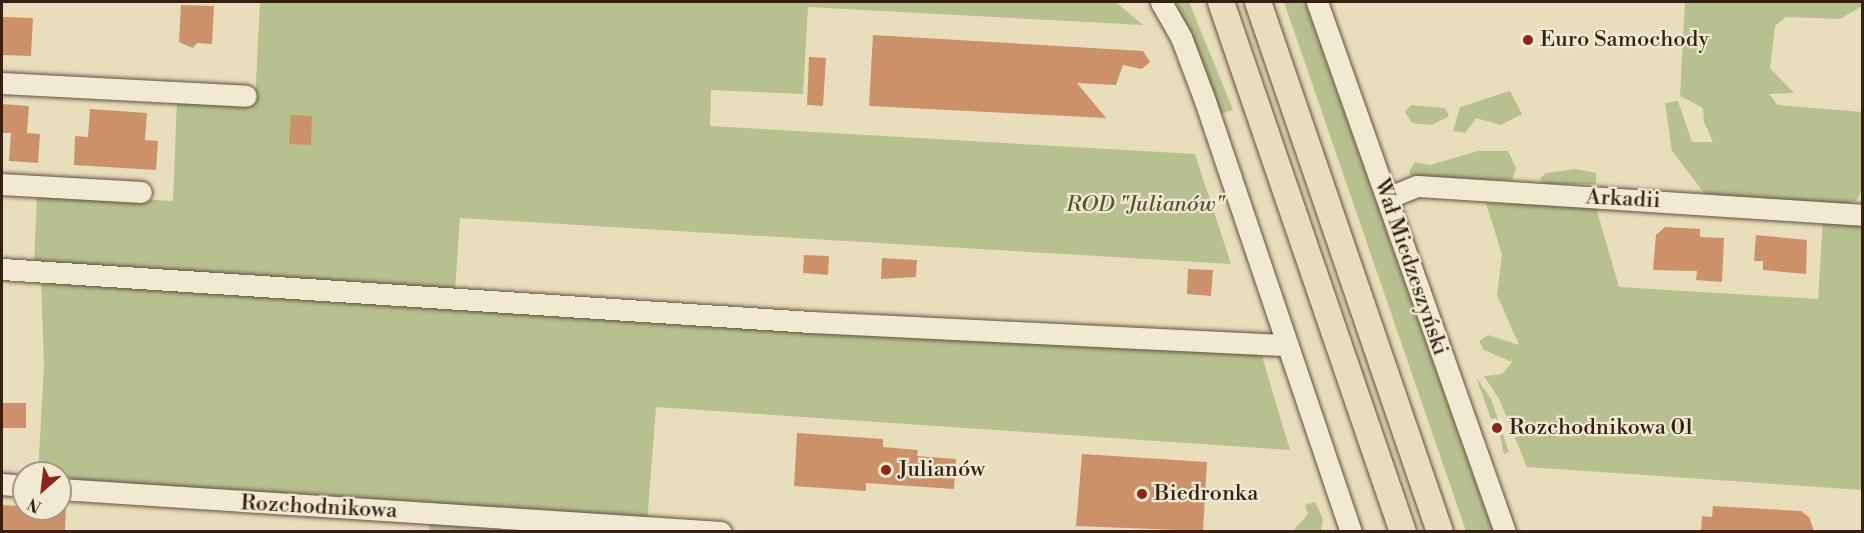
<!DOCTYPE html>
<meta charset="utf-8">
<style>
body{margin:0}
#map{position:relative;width:1864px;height:533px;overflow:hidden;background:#e9debb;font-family:"Libre Bodoni",serif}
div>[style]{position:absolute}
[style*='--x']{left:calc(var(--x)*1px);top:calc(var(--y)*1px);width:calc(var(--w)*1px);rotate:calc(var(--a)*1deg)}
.green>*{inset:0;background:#b7c190}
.building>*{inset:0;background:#cd916a}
.roads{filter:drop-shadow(0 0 2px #644f3e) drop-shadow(0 0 2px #644f3e)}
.minor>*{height:21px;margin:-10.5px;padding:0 10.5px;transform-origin:10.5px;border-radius:10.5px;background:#f1ead3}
.major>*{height:26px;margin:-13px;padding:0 13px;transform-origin:13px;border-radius:13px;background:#e9debb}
.dots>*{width:16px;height:16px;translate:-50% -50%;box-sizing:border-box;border:3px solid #f1ead3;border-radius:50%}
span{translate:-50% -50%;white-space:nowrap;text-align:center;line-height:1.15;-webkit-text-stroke:4.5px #f1ead3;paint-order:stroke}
.poi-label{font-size:22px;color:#381f14}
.left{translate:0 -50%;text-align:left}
.street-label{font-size:22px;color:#381f14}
.park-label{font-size:22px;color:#5e5039;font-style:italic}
.frame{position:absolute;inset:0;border:3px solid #381f14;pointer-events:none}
.north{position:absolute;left:12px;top:461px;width:60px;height:60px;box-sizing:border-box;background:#f1ead3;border:2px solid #a79987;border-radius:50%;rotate:208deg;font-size:16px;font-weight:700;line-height:24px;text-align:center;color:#381f14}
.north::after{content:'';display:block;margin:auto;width:21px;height:27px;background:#8f2418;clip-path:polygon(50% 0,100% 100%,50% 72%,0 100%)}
</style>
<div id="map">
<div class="green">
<i style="clip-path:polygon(260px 2px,1116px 2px,1143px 25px,808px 7px,803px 94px,711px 90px,710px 126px,1195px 154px,1231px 264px,460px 218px,455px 291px,34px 264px,37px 193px,173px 201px,177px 99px,255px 103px)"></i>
<i style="clip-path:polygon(1176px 2px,1189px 2px,1233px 110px,1220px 114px)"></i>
<i style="clip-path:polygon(1284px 2px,1305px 2px,1493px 531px,1466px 531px)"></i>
<i style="clip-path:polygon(1685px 2px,1862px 2px,1862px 6px,1840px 19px,1786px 17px,1775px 26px,1770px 68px,1794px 93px,1769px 94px,1778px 105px,1862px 112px,1862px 189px,1856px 201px,1836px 206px,1708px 198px,1672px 151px,1665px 103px,1678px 101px,1692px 142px,1713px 142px,1704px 122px,1703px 108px,1680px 96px)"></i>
<i style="clip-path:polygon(1510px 91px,1522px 114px,1501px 125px,1476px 118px,1465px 133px,1453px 131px,1460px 107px)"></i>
<i style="clip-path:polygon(1411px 105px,1445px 108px,1449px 116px,1432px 125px,1412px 123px,1405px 112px)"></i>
<i style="clip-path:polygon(1478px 151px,1508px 151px,1516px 168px,1512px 180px,1415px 179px,1409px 172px,1415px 162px,1430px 165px)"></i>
<i style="clip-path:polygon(1576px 169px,1596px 173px,1596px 184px,1545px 184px,1540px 178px,1546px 173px)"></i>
<i style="clip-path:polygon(1486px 203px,1596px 207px,1619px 287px,1818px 299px,1823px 220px,1862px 222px,1862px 490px,1527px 467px,1499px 399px,1484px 376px,1502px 374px,1512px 362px,1484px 350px,1479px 341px,1488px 335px,1519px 345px,1497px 295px,1502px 255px)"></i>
<i style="clip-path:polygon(41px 280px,1261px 353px,1290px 450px,656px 407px,647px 523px,60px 483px,60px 473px,38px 473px,44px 367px)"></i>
<i style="clip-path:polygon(1476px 377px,1491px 399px,1509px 452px,1504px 454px,1496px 418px,1491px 419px)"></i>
<i style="clip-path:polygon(1315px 502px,1323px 519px,1321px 531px,1293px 531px,1308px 514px,1305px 505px)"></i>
<i style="clip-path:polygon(430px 519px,657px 532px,429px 532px)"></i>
</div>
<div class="building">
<i style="clip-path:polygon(181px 5px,214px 6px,212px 44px,197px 43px,193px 48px,179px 42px)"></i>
<i style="clip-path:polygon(3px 17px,33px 18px,31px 56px,2px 55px)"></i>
<i style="clip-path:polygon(873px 35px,1143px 51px,1150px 62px,1142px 69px,1123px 65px,1116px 85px,1077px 83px,1106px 118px,869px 106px)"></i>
<i style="clip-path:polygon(809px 57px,826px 58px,823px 106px,807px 105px)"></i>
<i style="clip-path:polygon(2px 104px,29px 106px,27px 133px,40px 134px,38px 163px,9px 161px,11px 133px,2px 133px)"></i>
<i style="clip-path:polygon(90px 109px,147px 113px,145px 140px,158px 141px,156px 170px,74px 165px,75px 136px,88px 137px)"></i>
<i style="clip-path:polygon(291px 115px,312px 116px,311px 145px,289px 144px)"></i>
<i style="clip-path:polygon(1665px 227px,1700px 229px,1700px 237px,1724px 238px,1722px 282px,1696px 280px,1697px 271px,1653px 270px,1656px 235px)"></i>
<i style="clip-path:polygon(1756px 235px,1807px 240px,1806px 274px,1763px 270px,1763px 261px,1754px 261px)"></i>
<i style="clip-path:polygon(804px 255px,829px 256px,828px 275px,803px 273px)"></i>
<i style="clip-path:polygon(882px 258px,917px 260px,916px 277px,881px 279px)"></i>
<i style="clip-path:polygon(1188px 269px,1213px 270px,1211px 296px,1187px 294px)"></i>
<i style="clip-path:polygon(2px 403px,26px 403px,26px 428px,2px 428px)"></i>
<i style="clip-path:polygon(797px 433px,883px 439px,883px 447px,918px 450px,917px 456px,956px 459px,954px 489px,866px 483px,866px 491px,794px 486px)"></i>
<i style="clip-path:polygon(1082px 454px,1207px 462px,1203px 531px,1076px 526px)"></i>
<i style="clip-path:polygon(2px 505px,66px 509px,65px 531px,2px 531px)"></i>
<i style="clip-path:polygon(1713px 506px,1801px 511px,1809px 517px,1814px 531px,1701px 531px,1702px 516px,1712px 517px)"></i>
</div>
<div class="roads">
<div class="minor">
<i style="--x:1161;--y:2;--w:40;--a:60.3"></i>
<i style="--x:1181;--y:37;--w:68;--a:69.4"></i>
<i style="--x:1205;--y:101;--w:455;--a:71.3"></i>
<i style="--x:1317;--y:2;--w:562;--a:70.47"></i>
<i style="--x:2;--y:83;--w:244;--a:3"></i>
<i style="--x:2;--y:184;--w:139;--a:3.3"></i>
<i style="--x:1387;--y:198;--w:32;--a:-22"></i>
<i style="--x:1417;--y:186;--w:446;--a:3.7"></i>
<i style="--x:2;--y:269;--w:811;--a:3.75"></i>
<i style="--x:811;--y:322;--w:477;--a:2.8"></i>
<i style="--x:2;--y:484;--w:22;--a:5"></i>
<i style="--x:60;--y:489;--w:662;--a:3.72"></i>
</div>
<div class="major">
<i style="--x:1221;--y:2;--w:560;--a:71.05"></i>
<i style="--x:1258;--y:2;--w:560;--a:71.05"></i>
</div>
</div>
<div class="dots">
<i style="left:1528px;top:40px;background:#8f2418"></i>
<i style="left:1497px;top:428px;background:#8f2418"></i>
<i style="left:886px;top:470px;background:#8f2418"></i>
<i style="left:1142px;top:494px;background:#8f2418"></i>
</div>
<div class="poi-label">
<span class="left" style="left:1540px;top:40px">Euro Samochody</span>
<span class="left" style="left:1509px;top:428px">Rozchodnikowa 01</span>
<span class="left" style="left:898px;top:470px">Julianów</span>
<span class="left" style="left:1154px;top:494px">Biedronka</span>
</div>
<div class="street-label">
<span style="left:1623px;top:199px;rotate:3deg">Arkadii</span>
<span style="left:1411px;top:267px;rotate:71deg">Wał Miedzeszyński</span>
<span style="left:319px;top:507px;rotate:3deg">Rozchodnikowa</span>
</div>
<div class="park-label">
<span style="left:1145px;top:205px">ROD "Julianów"</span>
</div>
<div class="frame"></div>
<div class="north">N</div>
</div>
